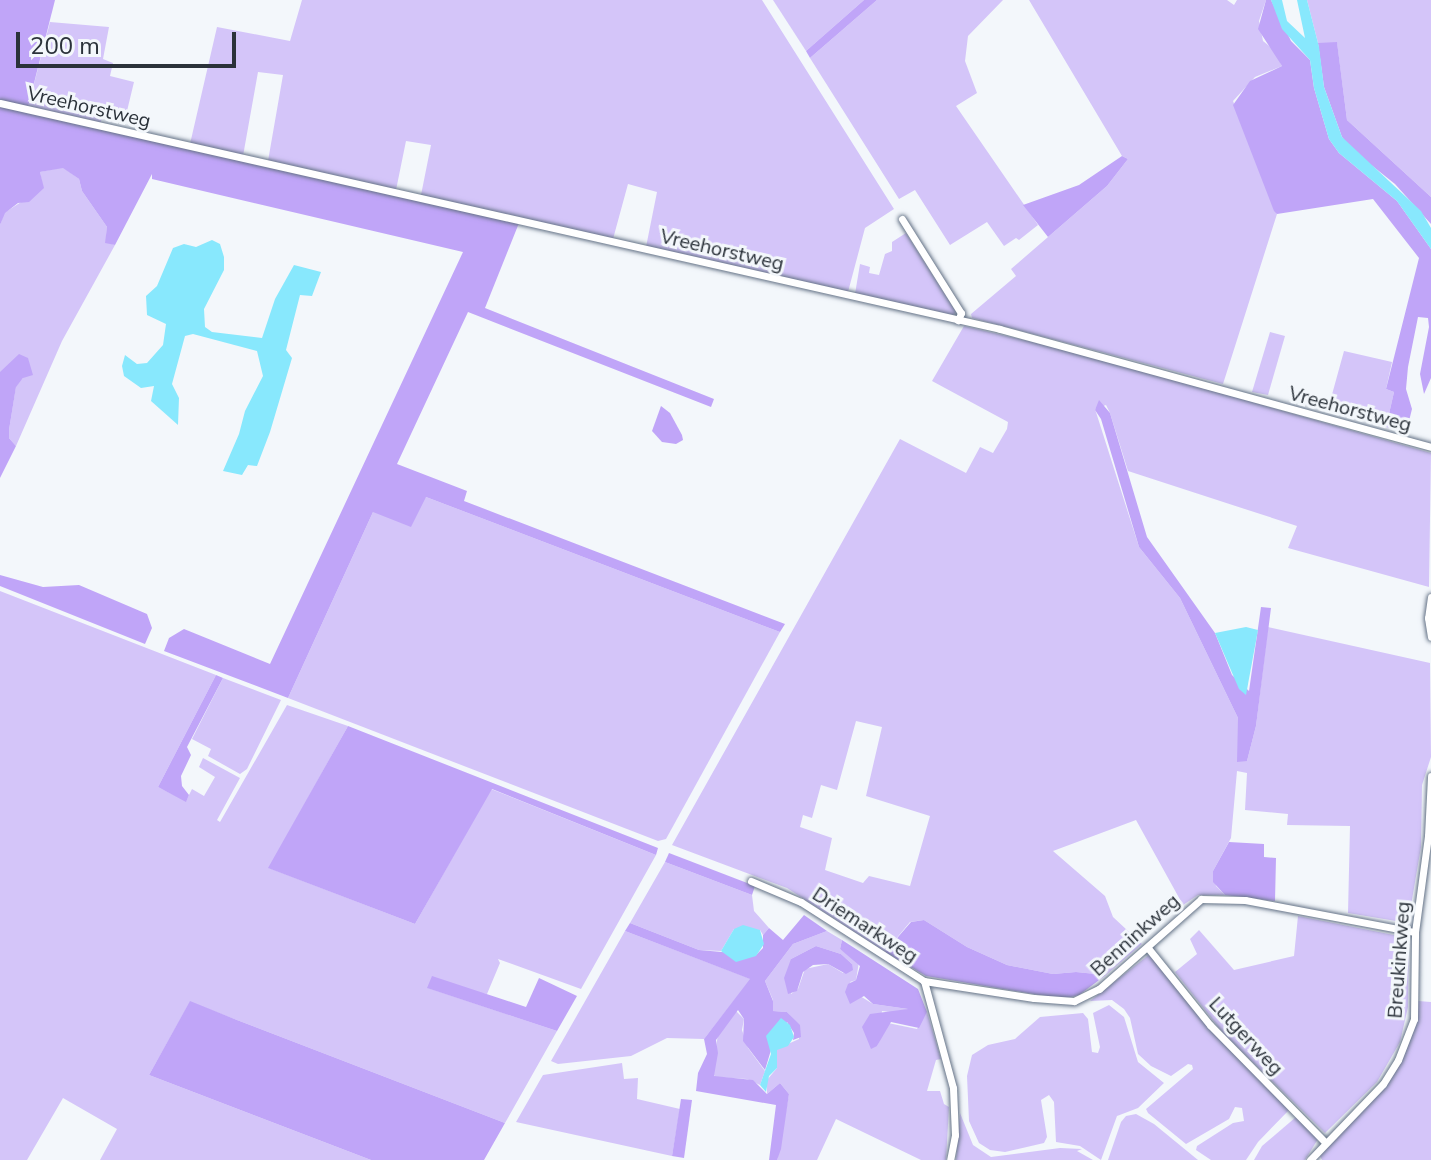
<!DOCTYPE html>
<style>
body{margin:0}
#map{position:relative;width:1431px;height:1160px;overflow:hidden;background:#f3f7fb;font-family:"Nunito Sans",sans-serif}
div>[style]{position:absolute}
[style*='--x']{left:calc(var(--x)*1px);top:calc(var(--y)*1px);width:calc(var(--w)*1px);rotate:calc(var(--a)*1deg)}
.green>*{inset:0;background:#d4c5f9}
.forest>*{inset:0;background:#c0a5f8}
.water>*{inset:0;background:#88e8fd}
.roads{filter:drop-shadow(0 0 2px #647286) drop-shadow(0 0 2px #647286)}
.minor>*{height:7px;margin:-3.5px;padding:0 3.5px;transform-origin:3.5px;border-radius:3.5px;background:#fff}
span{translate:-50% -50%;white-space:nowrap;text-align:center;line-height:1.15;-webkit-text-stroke:6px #f3f7fb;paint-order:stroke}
.street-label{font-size:20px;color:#2b323a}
.scale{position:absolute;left:16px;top:32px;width:220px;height:36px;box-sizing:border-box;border:4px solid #2b323a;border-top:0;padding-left:10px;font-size:24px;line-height:28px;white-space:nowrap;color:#2b323a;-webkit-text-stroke:6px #f3f7fb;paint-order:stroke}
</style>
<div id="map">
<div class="green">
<i style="clip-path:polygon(302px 0,762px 0,894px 209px,865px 228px,848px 292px,646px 247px,657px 192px,628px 184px,613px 239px,421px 195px,431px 145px,406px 141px,396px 190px,268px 161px,283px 75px,258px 72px,243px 156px,190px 144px,217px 27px,290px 41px)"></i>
<i style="clip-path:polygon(773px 0,864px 0,806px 51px)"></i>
<i style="clip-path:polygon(877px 0,1003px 0,968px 36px,965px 61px,977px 93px,956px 106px,1038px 225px,1019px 240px,1016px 238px,1004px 246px,987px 222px,950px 245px,915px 190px,899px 199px,810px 58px)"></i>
<i style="clip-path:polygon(1029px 0,1227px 0,1234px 5px,1237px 0,1266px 0,1259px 21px,1263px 41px,1274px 50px,1282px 66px,1255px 77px,1233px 101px,1277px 214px,1223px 384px,972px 318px,971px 314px,1016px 276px,1011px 269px,1107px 186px,1128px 159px,1122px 156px)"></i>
<i style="clip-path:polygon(1307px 0,1431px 0,1431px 197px,1347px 120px,1337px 43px,1318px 43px)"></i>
<i style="clip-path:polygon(50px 22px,109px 27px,103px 59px,113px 63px,110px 76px,134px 82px,127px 111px,106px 106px,100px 124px,28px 107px)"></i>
<i style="clip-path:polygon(63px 167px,79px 179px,82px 191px,107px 227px,106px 242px,115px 245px,62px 341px,16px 446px,9px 438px,9px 430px,16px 386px,23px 378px,0 373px,0 225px,4px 213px,43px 188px,40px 172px)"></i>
<i style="clip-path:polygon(906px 233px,956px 312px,953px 315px,855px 294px,860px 264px,870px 267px,869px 273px,879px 275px,885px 254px,892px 251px,892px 242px)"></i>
<i style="clip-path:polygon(evenodd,964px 326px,1083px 354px,1431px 453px,1429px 587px,1288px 548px,1297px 526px,1128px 471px,1110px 413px,1106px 405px,1095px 409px,1139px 547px,1180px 598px,1238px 718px,1238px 740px,1247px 761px,1256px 726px,1268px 627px,1430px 663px,1431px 757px,1422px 785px,1421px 847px,1408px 923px,1348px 913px,1350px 826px,1287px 825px,1288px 814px,1245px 810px,1247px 773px,1237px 771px,1231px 838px,1213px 871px,1216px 886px,1225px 895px,1198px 895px,1183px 905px,1136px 820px,1053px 851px,1105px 896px,1113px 917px,1142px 944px,1106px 975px,1076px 972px,1053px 974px,1007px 965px,967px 947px,924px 920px,910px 922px,885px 952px,787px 888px,672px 845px,900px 439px,966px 473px,980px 447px,993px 453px,1007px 429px,1008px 422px,932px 381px,964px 326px,856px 721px,882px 727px,866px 796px,930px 816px,910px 886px,869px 876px,863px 883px,825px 870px,832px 838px,800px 827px,803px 815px,812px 818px,821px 785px,837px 790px,856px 721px)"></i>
<i style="clip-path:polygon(1270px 332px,1285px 336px,1268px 395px,1252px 392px)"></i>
<i style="clip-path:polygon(1344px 351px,1392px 362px,1386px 389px,1394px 392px,1386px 427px,1328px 409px)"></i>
<i style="clip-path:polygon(426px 497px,780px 632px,666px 839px,658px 841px,288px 698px,373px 512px)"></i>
<i style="clip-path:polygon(0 591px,216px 675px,158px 787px,186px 801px,192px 789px,204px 796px,215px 777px,199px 767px,203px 758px,240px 778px,217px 820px,220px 822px,287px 705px,348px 726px,269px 868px,415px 924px,491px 789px,656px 855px,581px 989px,498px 959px,500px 963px,487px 994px,428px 988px,557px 1031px,505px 1123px,190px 1002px,149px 1075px,371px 1160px,100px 1160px,117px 1129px,63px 1098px,27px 1160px,0 1160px)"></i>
<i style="clip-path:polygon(223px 678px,281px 700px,247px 769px,240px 774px,208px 756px,211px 749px,192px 739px)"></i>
<i style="clip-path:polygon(665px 862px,752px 895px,754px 911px,769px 928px,763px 935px,760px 930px,734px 929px,721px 951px,699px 950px,630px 923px)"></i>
<i style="clip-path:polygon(1298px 916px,1409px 938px,1408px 1007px,1400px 1042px,1377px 1082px,1325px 1133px,1223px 1033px,1175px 972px,1197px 954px,1190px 939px,1199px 930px,1234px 970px,1294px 956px)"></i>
<i style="clip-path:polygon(625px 931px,751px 979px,704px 1039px,667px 1038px,631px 1056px,558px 1064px,551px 1061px)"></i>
<i style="clip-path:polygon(evenodd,827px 931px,842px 940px,840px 949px,859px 962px,856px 980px,850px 982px,860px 996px,873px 1004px,908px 1009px,898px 1013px,882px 1011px,877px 1046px,888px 1023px,917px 1029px,927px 1012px,941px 1059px,936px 1060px,927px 1091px,940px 1091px,944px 1104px,949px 1107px,946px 1160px,921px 1160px,836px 1119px,817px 1160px,777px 1160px,789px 1094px,780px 1083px,767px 1094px,767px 1080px,777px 1068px,777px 1049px,799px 1039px,799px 1025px,787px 1012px,773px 1011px,773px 1000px,765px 981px,793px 944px,827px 931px,816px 946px,841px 954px,852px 964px,843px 973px,828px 964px,805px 969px,798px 989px,791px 994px,791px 959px,816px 946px)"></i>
<i style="clip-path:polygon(1150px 954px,1289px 1110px,1258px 1142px,1246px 1160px,1211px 1160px,1196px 1150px,1197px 1146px,1233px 1123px,1244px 1121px,1242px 1108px,1235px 1107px,1229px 1119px,1186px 1144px,1148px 1113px,1146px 1109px,1193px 1069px,1192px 1065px,1188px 1064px,1171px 1076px,1151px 1066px,1138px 1054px,1130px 1018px,1124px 1009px,1112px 1000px,1090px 1001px)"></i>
<i style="clip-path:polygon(1418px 1001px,1431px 1002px,1431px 1160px,1322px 1160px,1320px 1156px,1378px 1094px,1401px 1062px,1414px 1030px)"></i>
<i style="clip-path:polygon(1109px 1005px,1124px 1017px,1138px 1062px,1164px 1083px,1138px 1108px,1117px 1116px,1101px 1160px,1080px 1146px,1056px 1142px,1054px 1102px,1049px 1095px,1041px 1100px,1047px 1137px,1044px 1143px,1005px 1152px,990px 1150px,979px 1143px,969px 1121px,967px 1076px,972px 1055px,988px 1045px,1015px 1039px,1040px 1017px,1083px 1013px,1088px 1019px,1092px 1052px,1098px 1053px,1100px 1047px,1093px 1013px)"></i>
<i style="clip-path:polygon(735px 1010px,744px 1019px,742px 1030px,748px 1048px,765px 1071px,760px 1085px,747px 1079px,715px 1077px,713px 1073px,718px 1033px)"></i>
<i style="clip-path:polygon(622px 1063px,624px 1079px,638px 1078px,637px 1099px,680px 1109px,672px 1156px,516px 1122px,543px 1075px)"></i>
<i style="clip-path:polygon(960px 1113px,973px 1145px,991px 1157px,1060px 1148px,1082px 1149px,1077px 1151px,1093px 1160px,956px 1160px)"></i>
<i style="clip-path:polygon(1136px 1114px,1154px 1124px,1198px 1160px,1108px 1160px,1121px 1122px,1126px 1116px)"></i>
<i style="clip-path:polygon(1296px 1117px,1318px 1139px,1305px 1160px,1254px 1160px,1262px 1146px)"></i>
</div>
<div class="forest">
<i style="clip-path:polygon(0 0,55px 0,28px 107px,0 101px)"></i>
<i style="clip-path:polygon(864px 0,877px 0,810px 58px,806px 51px)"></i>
<i style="clip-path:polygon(1266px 0,1271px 0,1291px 41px,1310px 60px,1314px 88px,1329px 139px,1339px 153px,1397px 201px,1431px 249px,1431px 378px,1424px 394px,1420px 374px,1429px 327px,1428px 318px,1418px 317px,1408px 367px,1406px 389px,1412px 409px,1406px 433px,1386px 427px,1394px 392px,1386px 389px,1419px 258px,1373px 199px,1277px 214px,1274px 211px,1233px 105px,1250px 81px,1282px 66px,1258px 29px)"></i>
<i style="clip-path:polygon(1337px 42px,1347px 120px,1431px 197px,1431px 224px,1395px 184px,1350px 148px,1342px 137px,1324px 87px,1318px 43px)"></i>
<i style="clip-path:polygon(0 106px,519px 223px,485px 308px,714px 399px,711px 407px,468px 312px,397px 464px,467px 491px,464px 501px,785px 624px,780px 632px,426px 497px,411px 527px,373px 512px,288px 698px,164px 651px,169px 638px,184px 629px,270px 664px,463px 252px,152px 179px,152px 174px,115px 245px,105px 243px,107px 227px,82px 191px,79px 179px,63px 168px,40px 172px,44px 188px,29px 202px,18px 203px,5px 213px,0 225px)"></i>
<i style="clip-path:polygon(1122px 156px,1128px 159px,1107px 186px,1048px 237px,1023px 205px,1079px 185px)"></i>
<i style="clip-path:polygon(19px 354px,28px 358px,33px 375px,23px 378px,16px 387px,9px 430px,9px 438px,16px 446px,0 478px,0 372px)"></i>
<i style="clip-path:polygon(1099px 400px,1110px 413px,1147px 537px,1215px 633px,1232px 675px,1249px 691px,1261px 607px,1271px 608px,1256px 726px,1247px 761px,1237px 762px,1238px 718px,1180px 598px,1139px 547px,1101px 419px,1095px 410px)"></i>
<i style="clip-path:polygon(661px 406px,670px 413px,682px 435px,683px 440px,676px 444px,662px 442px,652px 431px)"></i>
<i style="clip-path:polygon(0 575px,43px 587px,79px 585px,147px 614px,152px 628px,145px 644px,0 586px)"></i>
<i style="clip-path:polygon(216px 675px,223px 678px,187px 747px,191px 755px,181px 776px,182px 786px,189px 795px,186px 802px,158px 787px)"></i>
<i style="clip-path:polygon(348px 726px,658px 848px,656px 855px,492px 789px,415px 924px,268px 868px)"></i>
<i style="clip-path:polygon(1229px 842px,1264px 844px,1264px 857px,1276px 858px,1275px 901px,1225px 895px,1213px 882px,1213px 871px)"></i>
<i style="clip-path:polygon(669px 853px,755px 886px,752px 895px,665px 862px)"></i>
<i style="clip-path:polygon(804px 915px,827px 931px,793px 944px,765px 981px,773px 1001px,773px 1011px,787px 1012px,800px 1025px,801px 1037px,793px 1040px,794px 1033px,787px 1022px,771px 1050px,765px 1070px,743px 1041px,744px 1019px,738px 1010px,716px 1040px,718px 1053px,714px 1076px,753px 1080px,767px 1094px,780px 1083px,789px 1094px,781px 1149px,777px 1160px,769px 1160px,776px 1105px,696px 1091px,698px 1073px,707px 1054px,704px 1039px,750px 979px,625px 931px,630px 923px,699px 950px,756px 955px,763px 948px,763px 935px,769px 928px,783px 940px)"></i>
<i style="clip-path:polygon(924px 920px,967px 947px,1007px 965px,1053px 974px,1076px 972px,1106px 975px,1079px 995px,1063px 999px,926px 976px,885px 952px,911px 922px)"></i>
<i style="clip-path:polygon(842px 940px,918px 989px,927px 1012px,919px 1028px,891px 1022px,877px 1046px,871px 1049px,862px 1027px,870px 1014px,908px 1009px,873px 1004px,864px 996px,850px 1004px,845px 992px,848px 984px,856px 980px,860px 966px,840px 949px)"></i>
<i style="clip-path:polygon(816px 946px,841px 954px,852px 964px,853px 970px,846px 974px,828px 964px,813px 965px,803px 972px,797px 991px,788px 994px,784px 978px,791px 959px)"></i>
<i style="clip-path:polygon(432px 976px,526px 1007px,539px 978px,577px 996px,557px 1031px,427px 988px)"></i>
<i style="clip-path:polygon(190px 1001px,237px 1020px,505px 1123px,484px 1160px,371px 1160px,149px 1075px)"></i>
<i style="clip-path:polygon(681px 1099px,692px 1100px,684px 1158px,672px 1156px)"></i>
</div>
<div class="water">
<i style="clip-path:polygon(1271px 0,1282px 0,1287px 21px,1305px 38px,1297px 0,1307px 0,1319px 47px,1324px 87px,1342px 137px,1421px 211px,1431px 228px,1431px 249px,1397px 201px,1339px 153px,1329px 139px,1314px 88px,1310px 60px,1282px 29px)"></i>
<i style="clip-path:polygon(212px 240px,220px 244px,224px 257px,224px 270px,204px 309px,205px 327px,212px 332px,262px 338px,275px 299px,294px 265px,321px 272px,312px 296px,300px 295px,286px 350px,292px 358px,270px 432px,257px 466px,248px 465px,242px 475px,223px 471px,239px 434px,245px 411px,263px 376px,257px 351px,193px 334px,185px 336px,172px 384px,179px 398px,178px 425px,151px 401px,154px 386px,141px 388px,124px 376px,122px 366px,125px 355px,137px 364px,147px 363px,163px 345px,166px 324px,147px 315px,146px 296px,157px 286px,173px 248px,184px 244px,196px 247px)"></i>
<i style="clip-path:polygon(1246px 627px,1258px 630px,1246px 695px,1239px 689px,1215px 633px)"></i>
<i style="clip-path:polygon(743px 925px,760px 930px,764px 944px,756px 956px,736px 962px,721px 951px,734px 929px)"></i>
<i style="clip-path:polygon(781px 1018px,790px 1025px,794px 1037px,788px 1046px,777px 1050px,777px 1068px,769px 1076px,766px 1092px,760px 1085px,771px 1054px,766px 1036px)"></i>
</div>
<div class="roads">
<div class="minor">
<i style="--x:0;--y:103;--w:1025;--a:12.73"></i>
<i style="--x:1000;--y:329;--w:447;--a:15.3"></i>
<i style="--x:902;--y:219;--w:111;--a:57.9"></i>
<i style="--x:961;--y:313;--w:8;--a:113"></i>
<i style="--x:1431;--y:597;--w:21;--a:98"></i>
<i style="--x:1428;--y:618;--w:19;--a:81"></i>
<i style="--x:751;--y:881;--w:54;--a:22.8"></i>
<i style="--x:801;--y:902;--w:146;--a:32.7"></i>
<i style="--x:924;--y:981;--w:111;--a:8.8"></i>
<i style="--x:1034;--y:998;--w:40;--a:4.3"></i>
<i style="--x:1074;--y:1001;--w:28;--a:-26"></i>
<i style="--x:1099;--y:989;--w:136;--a:-41.4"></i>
<i style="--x:1201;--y:899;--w:44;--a:1.3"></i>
<i style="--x:1245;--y:900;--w:173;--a:10.7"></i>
<i style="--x:1148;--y:948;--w:99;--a:51.2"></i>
<i style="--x:1210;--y:1025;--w:164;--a:45.5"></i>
<i style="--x:924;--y:981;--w:111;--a:74.8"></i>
<i style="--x:953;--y:1088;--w:47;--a:87.6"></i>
<i style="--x:955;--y:1135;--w:25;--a:101"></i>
<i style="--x:1310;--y:1160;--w:105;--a:-46.2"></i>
<i style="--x:1383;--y:1084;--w:28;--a:-58"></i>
<i style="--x:1398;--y:1060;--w:44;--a:-68.7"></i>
<i style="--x:1414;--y:1019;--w:87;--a:-89.3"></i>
<i style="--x:1415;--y:932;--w:97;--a:-82.3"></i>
<i style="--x:1428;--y:836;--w:60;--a:-87.1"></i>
</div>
</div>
<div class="street-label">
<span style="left:89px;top:107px;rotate:13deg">Vreehorstweg</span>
<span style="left:722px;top:250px;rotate:13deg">Vreehorstweg</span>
<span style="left:1350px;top:409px;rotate:15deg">Vreehorstweg</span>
<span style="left:865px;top:925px;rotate:33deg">Driemarkweg</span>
<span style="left:1135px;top:935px;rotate:-42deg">Benninkweg</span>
<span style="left:1399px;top:960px;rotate:-86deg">Breukinkweg</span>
<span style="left:1246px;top:1036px;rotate:47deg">Lutgerweg</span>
</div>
<div class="scale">200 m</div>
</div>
